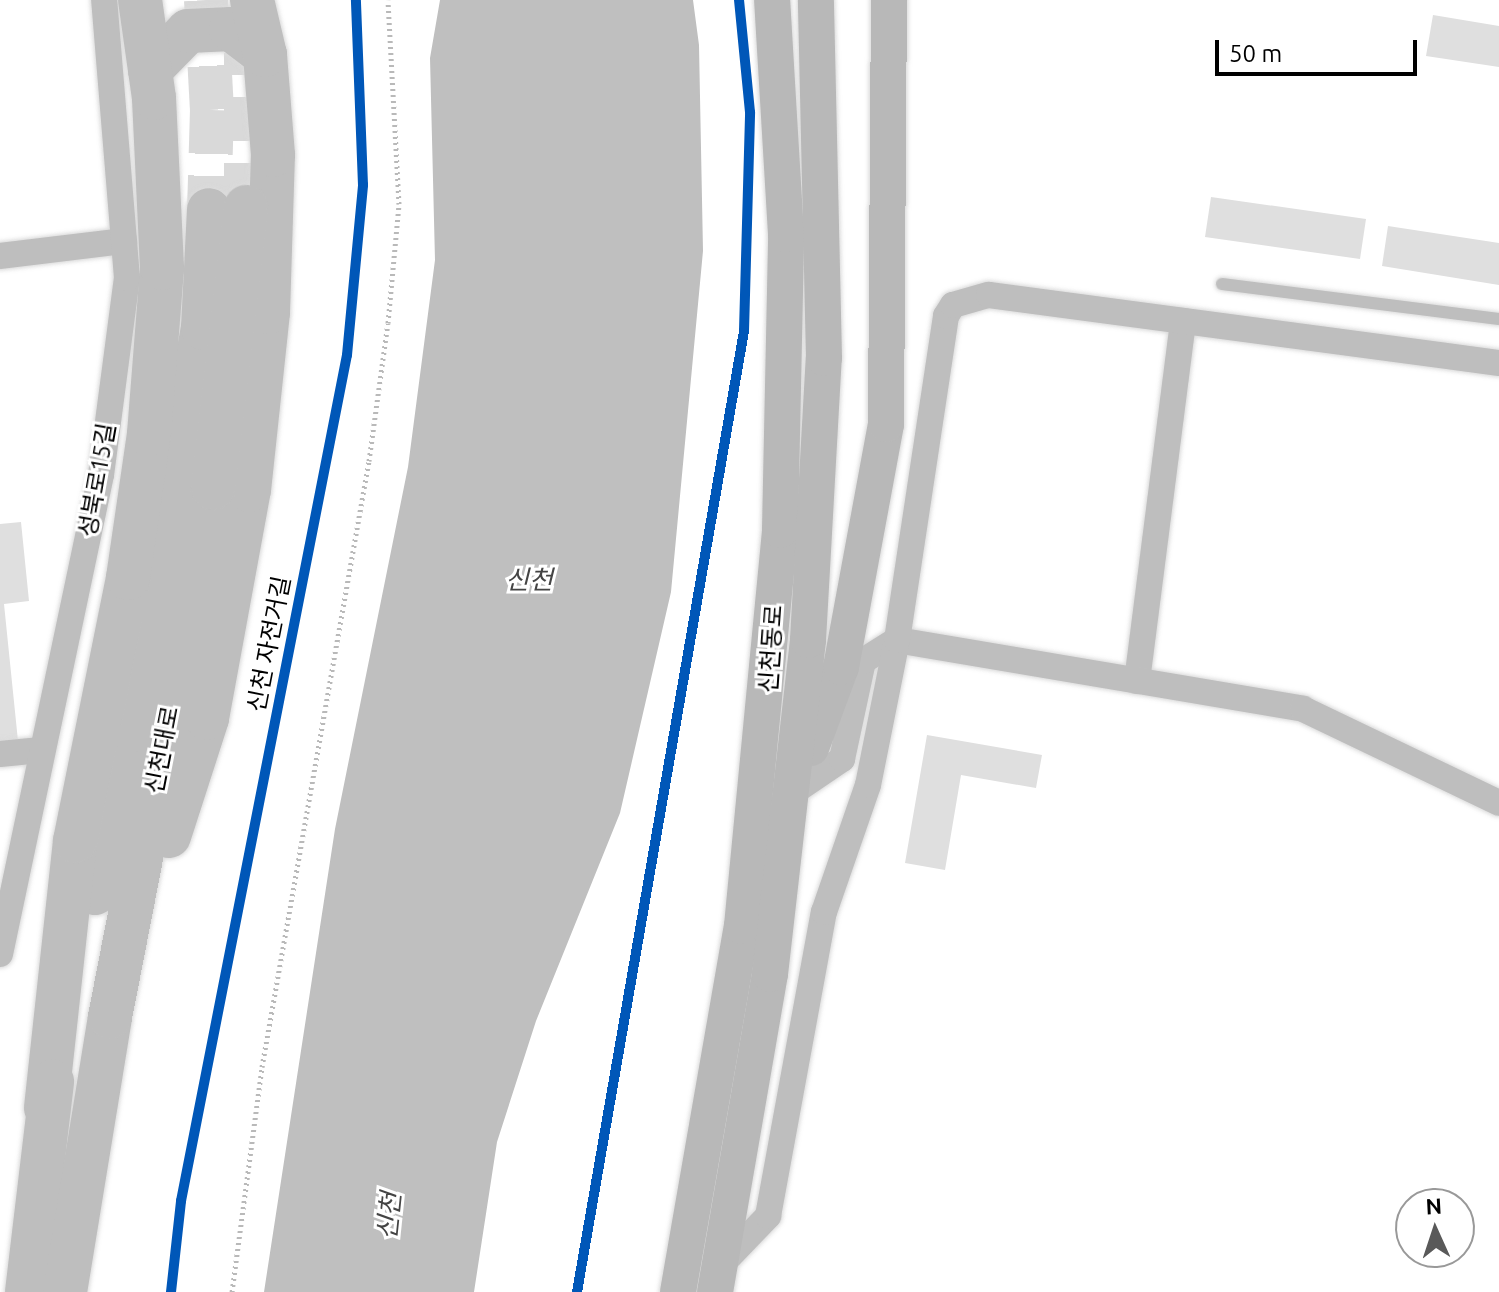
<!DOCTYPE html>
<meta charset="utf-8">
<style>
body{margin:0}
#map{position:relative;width:1499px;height:1292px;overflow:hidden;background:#fff;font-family:Ubuntu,"Noto Sans KR",sans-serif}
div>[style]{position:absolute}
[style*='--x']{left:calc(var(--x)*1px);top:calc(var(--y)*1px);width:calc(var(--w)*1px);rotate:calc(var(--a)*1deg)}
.water>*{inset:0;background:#bfbfbf}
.building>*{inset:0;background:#dfdfdf}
.trunk-tunnel>*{height:44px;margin-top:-22px;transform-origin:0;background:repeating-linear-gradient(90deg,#d9d9d9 0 44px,transparent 0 66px)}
.path>*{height:5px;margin-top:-2.5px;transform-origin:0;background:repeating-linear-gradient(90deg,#b9b9b9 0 2px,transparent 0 6px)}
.roads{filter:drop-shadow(0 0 2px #dbdbdb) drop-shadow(0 0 2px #dbdbdb)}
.service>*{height:12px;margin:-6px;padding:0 6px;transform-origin:6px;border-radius:6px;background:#bebebe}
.minor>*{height:26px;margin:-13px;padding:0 13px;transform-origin:13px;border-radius:13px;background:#bebebe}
.secondary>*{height:36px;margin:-18px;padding:0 18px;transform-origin:18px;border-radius:18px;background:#b8b8b8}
.trunk>*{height:44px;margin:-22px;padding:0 22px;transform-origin:22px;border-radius:22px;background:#bebebe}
.cycleway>*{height:10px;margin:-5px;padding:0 5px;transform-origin:5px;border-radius:5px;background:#0057b8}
span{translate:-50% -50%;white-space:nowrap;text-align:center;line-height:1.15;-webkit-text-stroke:6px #fff;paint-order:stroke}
.street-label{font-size:24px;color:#000}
.water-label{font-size:26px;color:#444;font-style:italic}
.north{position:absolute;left:1395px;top:1188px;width:80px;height:80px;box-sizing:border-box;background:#fff;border:2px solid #999;border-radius:50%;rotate:357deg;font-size:22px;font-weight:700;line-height:32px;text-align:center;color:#000}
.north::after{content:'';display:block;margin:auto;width:28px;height:36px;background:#595959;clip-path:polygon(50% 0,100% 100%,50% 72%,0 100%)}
.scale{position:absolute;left:1215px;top:40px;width:202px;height:36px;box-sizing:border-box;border:4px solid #000;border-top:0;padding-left:10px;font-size:24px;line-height:28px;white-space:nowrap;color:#000;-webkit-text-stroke:6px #fff;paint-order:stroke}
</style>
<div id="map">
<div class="water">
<i style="clip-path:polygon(440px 0,693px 0,699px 45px,703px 251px,671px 592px,620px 813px,536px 1021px,497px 1142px,474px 1292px,264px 1292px,335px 829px,408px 467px,435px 260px,430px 58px)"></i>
</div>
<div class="building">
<i style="clip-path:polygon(1433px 15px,1499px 26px,1499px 67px,1426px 56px)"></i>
<i style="clip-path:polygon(1211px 197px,1366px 219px,1360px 259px,1205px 237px)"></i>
<i style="clip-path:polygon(1388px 226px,1499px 243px,1499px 285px,1382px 266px)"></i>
<i style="clip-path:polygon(21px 522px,29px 601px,4px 604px,18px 741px,0 743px,0 524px)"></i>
<i style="clip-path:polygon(927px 735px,1042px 755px,1036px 788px,961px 775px,945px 870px,905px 863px)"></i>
</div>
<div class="trunk-tunnel">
<i style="--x:206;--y:0;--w:110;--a:86.9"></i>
<i style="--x:212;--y:110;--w:100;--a:91.7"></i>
<i style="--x:246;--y:207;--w:154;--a:-90"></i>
</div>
<div class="path">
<i style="--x:232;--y:1292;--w:227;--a:-82.4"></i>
<i style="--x:262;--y:1067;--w:615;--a:-79.99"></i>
<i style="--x:369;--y:461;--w:139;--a:-82.2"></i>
<i style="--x:388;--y:323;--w:120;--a:-84.7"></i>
<i style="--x:399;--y:204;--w:204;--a:-93.1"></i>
</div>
<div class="roads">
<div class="service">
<i style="--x:1222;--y:284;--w:279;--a:7.2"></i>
</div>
<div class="minor">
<i style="--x:0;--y:256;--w:125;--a:-6.9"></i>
<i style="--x:1137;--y:681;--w:363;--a:-82.7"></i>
<i style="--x:0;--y:754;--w:41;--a:-5.6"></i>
<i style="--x:795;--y:791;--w:57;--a:-34.2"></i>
<i style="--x:842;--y:759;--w:100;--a:-77.9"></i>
<i style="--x:863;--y:661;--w:40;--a:-32"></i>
<i style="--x:897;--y:640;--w:412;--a:9.6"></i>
<i style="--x:1303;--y:709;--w:217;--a:25.6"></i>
<i style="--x:0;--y:954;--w:490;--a:-78.1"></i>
<i style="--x:101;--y:475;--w:199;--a:-82.5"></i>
<i style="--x:127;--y:278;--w:279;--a:-94.7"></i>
<i style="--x:719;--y:1267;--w:71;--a:-46.1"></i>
<i style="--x:768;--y:1216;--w:309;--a:-79.6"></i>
<i style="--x:824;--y:912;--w:134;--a:-70.9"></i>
<i style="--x:868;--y:785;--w:148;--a:-78.7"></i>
<i style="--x:897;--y:640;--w:328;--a:-81.4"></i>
<i style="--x:946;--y:316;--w:13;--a:-58"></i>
<i style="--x:953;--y:305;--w:37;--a:-16"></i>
<i style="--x:989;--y:295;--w:515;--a:7.59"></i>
</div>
<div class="secondary">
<i style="--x:811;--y:748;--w:86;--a:-69.7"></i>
<i style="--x:841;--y:667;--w:247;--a:-79.5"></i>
<i style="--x:886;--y:424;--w:424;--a:-89.6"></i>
<i style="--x:678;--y:1292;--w:372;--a:-80.1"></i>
<i style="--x:742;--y:926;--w:398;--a:-84.5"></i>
<i style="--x:780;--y:530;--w:296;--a:-88.8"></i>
<i style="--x:786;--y:234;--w:234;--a:-93.4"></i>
<i style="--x:715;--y:1292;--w:323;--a:-80.2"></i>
<i style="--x:770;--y:974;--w:336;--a:-83.5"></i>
<i style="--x:808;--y:640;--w:282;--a:-86.8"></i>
<i style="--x:824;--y:358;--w:358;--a:-91.3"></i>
</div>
<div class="trunk">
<i style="--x:150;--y:70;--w:54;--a:-45.7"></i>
<i style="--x:188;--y:31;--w:43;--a:-2.7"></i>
<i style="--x:231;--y:29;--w:43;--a:37.4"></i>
<i style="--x:169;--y:836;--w:124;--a:-72.1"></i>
<i style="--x:207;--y:718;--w:232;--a:-79.6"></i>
<i style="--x:249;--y:490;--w:179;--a:-83.9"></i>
<i style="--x:268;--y:312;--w:157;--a:-88.2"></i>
<i style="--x:273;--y:155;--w:100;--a:-94.6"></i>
<i style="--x:265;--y:55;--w:57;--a:-103.3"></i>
<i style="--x:95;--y:893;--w:167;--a:-77.2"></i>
<i style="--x:132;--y:730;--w:408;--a:-80"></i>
<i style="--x:203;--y:328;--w:118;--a:-87.1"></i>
<i style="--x:46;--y:1108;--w:269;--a:-83.8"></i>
<i style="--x:75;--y:841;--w:268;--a:-78.6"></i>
<i style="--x:128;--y:578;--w:146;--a:-81.7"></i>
<i style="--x:149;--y:434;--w:167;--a:-85.5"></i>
<i style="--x:162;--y:268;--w:170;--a:-92.7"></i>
<i style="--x:154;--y:98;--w:99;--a:-98.1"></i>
<i style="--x:27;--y:1292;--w:212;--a:-83.2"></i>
<i style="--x:65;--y:1292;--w:279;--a:-80.7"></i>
<i style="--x:110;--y:1017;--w:539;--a:-78.98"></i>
<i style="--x:213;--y:488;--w:283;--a:-83.3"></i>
</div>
</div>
<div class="cycleway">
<i style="--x:171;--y:1292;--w:92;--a:-83.7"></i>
<i style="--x:181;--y:1201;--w:862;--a:-78.9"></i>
<i style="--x:347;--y:355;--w:171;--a:-84.6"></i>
<i style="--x:363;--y:185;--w:185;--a:-92.2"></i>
<i style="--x:577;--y:1292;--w:975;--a:-80.14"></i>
<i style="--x:744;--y:331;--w:219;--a:-88.4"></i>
<i style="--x:750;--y:112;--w:113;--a:-95.6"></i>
</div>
<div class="street-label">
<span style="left:97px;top:480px;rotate:-80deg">성북로15길</span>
<span style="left:269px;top:644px;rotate:-79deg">신천 자전거길</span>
<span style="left:771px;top:649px;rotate:-86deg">신천동로</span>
<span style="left:162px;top:750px;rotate:-79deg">신천대로</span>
</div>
<div class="water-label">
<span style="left:529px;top:580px">신천</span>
<span style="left:389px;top:1216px;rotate:-84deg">신천</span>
</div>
<div class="north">N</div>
<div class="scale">50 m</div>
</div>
